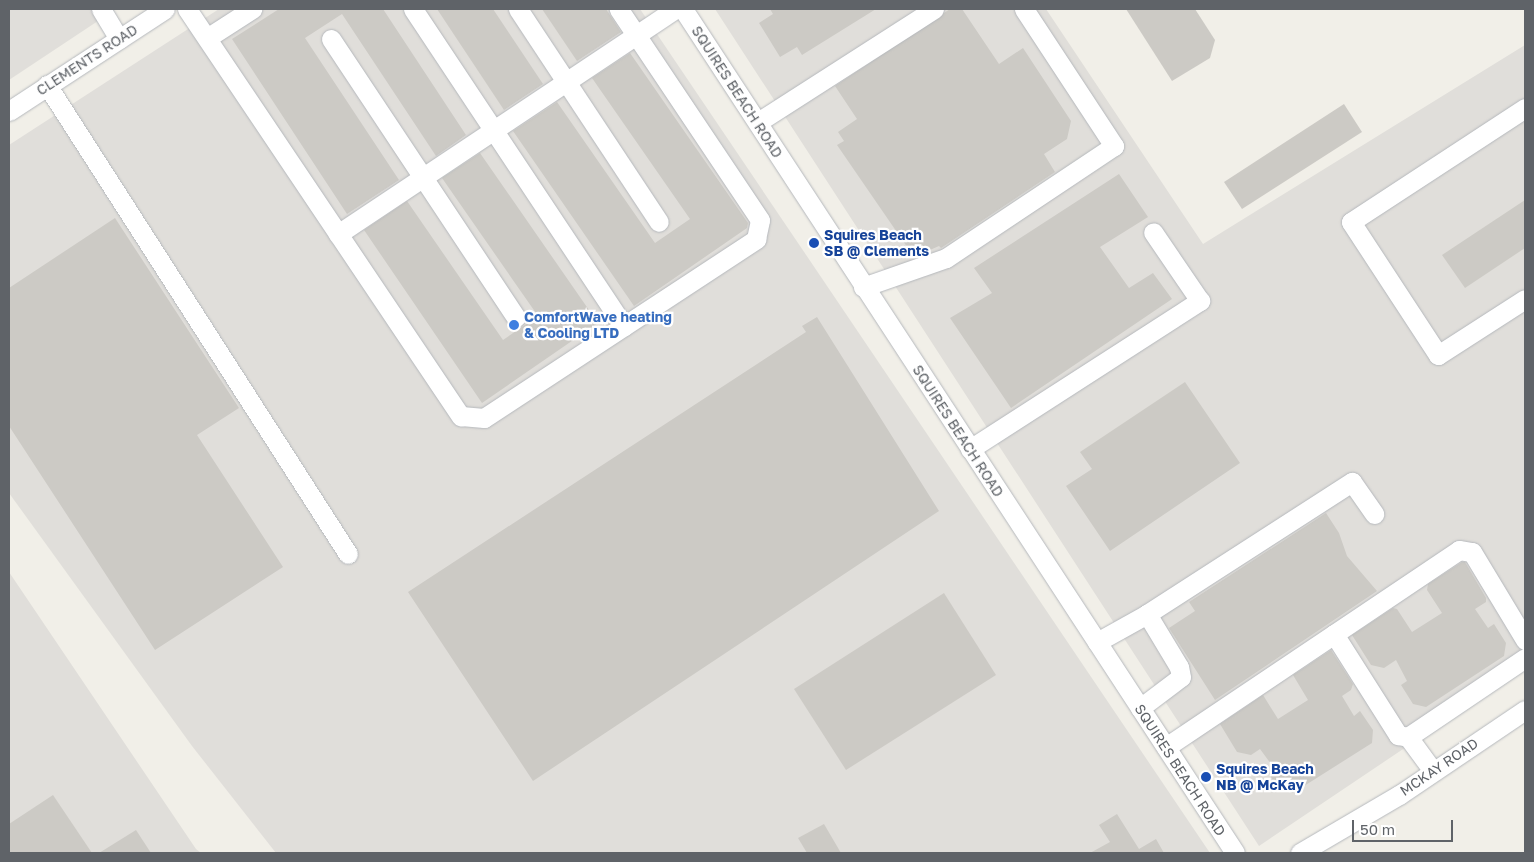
<!DOCTYPE html>
<style>
body{margin:0}
#map{position:relative;width:1534px;height:862px;overflow:hidden;background:#f1efe8;font-family:"Golos Text",sans-serif}
div>[style]{position:absolute}
[style*='--x']{left:calc(var(--x)*1px);top:calc(var(--y)*1px);width:calc(var(--w)*1px);rotate:calc(var(--a)*1deg)}
.industrial>*{inset:0;background:#e0deda}
.building>*{inset:0;background:#cccac5}
.roads{filter:drop-shadow(0 0 1px #b5b8bc) drop-shadow(0 0 1px #b5b8bc)}
.minor>*{height:19px;margin:-9.5px;padding:0 9.5px;transform-origin:9.5px;border-radius:9.5px;background:#fff}
.dots>*{width:14px;height:14px;translate:-50% -50%;box-sizing:border-box;border:2px solid #fff;border-radius:50%}
span{translate:-50% -50%;white-space:nowrap;text-align:center;line-height:1.15;-webkit-text-stroke:4.5px #fff;paint-order:stroke}
.street-label{font-size:14px;color:#5f6368}
.transit-label{font-size:14px;color:#164399;font-weight:700}
.left{translate:0 -50%;text-align:left}
.shop-label{font-size:14px;color:#366cbe;font-weight:700}
.frame{position:absolute;inset:0;border:10px solid #5f6368;pointer-events:none}
.scale{position:absolute;left:1352px;top:820px;width:101px;height:22px;box-sizing:border-box;border:2px solid #5f6368;border-top:0;padding-left:6px;font-size:15px;line-height:18px;white-space:nowrap;color:#5f6368;-webkit-text-stroke:4px #fff;paint-order:stroke}
</style>
<div id="map">
<div class="industrial">
<i style="clip-path:polygon(9px 9px,116px 9px,9px 80px)"></i>
<i style="clip-path:polygon(219px 9px,640px 9px,1210px 853px,276px 853px,192px 746px,9px 493px,9px 145px)"></i>
<i style="clip-path:polygon(715px 9px,1046px 9px,1203px 244px,1525px 45px,1525px 667px,1259px 846px)"></i>
<i style="clip-path:polygon(9px 572px,196px 849px,201px 853px,9px 853px)"></i>
</div>
<div class="building">
<i style="clip-path:polygon(279px 9px,383px 9px,466px 135px,436px 156px,342px 14px,305px 38px,399px 180px,347px 214px,232px 39px)"></i>
<i style="clip-path:polygon(437px 9px,493px 9px,543px 84px,504px 110px)"></i>
<i style="clip-path:polygon(542px 9px,606px 9px,621px 32px,577px 61px)"></i>
<i style="clip-path:polygon(770px 9px,876px 9px,802px 55px,797px 47px,780px 57px,759px 23px,773px 14px)"></i>
<i style="clip-path:polygon(950px 9px,962px 9px,999px 64px,1023px 48px,1071px 121px,1067px 139px,1044px 154px,1055px 172px,941px 248px,939px 246px,914px 257px,837px 145px,844px 141px,838px 132px,857px 119px,835px 86px)"></i>
<i style="clip-path:polygon(1126px 9px,1195px 9px,1215px 40px,1210px 58px,1172px 81px)"></i>
<i style="clip-path:polygon(630px 53px,748px 223px,747px 228px,634px 306px,513px 131px,557px 102px,655px 243px,690px 219px,592px 78px)"></i>
<i style="clip-path:polygon(1344px 104px,1362px 132px,1242px 209px,1224px 182px)"></i>
<i style="clip-path:polygon(480px 153px,598px 323px,482px 403px,364px 230px,407px 201px,503px 340px,538px 316px,442px 178px)"></i>
<i style="clip-path:polygon(1119px 174px,1148px 217px,1100px 247px,1129px 288px,1153px 273px,1172px 299px,1011px 408px,950px 318px,992px 293px,974px 268px)"></i>
<i style="clip-path:polygon(1525px 200px,1525px 248px,1465px 288px,1442px 255px)"></i>
<i style="clip-path:polygon(115px 218px,239px 408px,197px 435px,283px 567px,155px 650px,9px 426px,9px 288px)"></i>
<i style="clip-path:polygon(817px 317px,939px 511px,533px 781px,408px 592px,806px 332px,802px 326px)"></i>
<i style="clip-path:polygon(1185px 382px,1240px 463px,1110px 551px,1066px 486px,1092px 469px,1080px 452px)"></i>
<i style="clip-path:polygon(1326px 513px,1339px 533px,1347px 556px,1377px 591px,1215px 700px,1169px 628px,1195px 611px,1189px 602px)"></i>
<i style="clip-path:polygon(1462px 562px,1465px 562px,1486px 598px,1486px 602px,1475px 609px,1488px 628px,1494px 624px,1506px 643px,1504px 656px,1426px 707px,1413px 704px,1401px 685px,1407px 681px,1396px 660px,1384px 668px,1371px 665px,1352px 635px,1393px 608px,1397px 609px,1412px 632px,1442px 613px,1427px 590px,1428px 584px)"></i>
<i style="clip-path:polygon(944px 593px,996px 675px,846px 770px,794px 689px)"></i>
<i style="clip-path:polygon(1331px 650px,1353px 684px,1351px 690px,1342px 696px,1354px 716px,1360px 711px,1373px 730px,1372px 743px,1293px 793px,1279px 790px,1268px 772px,1274px 768px,1260px 749px,1251px 755px,1237px 752px,1220px 724px,1263px 695px,1278px 719px,1308px 700px,1293px 675px)"></i>
<i style="clip-path:polygon(53px 795px,92px 853px,9px 853px,9px 824px)"></i>
<i style="clip-path:polygon(1117px 814px,1139px 849px,1156px 839px,1164px 853px,1090px 853px,1110px 842px,1099px 825px)"></i>
<i style="clip-path:polygon(824px 824px,841px 853px,807px 853px,798px 838px)"></i>
<i style="clip-path:polygon(136px 830px,151px 853px,99px 853px)"></i>
</div>
<div class="roads">
<div class="minor">
<i style="--x:101;--y:9;--w:35;--a:59"></i>
<i style="--x:187;--y:9;--w:491;--a:56.1"></i>
<i style="--x:461;--y:416;--w:23;--a:5"></i>
<i style="--x:484;--y:418;--w:326;--a:-33.3"></i>
<i style="--x:756;--y:239;--w:19;--a:-78"></i>
<i style="--x:760;--y:220;--w:254;--a:-123.8"></i>
<i style="--x:413;--y:9;--w:381;--a:56.4"></i>
<i style="--x:518;--y:9;--w:255;--a:56.5"></i>
<i style="--x:683;--y:9;--w:1008;--a:56.81"></i>
<i style="--x:207;--y:38;--w:54;--a:-32.8"></i>
<i style="--x:331;--y:39;--w:334;--a:56.4"></i>
<i style="--x:47;--y:85;--w:557;--a:57.31"></i>
<i style="--x:1525;--y:108;--w:208;--a:146.8"></i>
<i style="--x:1351;--y:222;--w:159;--a:56.8"></i>
<i style="--x:1438;--y:355;--w:103;--a:-32.8"></i>
<i style="--x:9;--y:111;--w:186;--a:-33.2"></i>
<i style="--x:758;--y:122;--w:209;--a:-32.7"></i>
<i style="--x:338;--y:234;--w:406;--a:-33.7"></i>
<i style="--x:863;--y:287;--w:88;--a:-19.3"></i>
<i style="--x:946;--y:258;--w:202;--a:-33.7"></i>
<i style="--x:1114;--y:146;--w:164;--a:-123.3"></i>
<i style="--x:970;--y:449;--w:274;--a:-32.8"></i>
<i style="--x:1200;--y:301;--w:83;--a:-124.3"></i>
<i style="--x:1334;--y:634;--w:120;--a:57.6"></i>
<i style="--x:1398;--y:735;--w:10;--a:11"></i>
<i style="--x:1097;--y:642;--w:57;--a:-29.2"></i>
<i style="--x:1147;--y:614;--w:244;--a:-32.8"></i>
<i style="--x:1352;--y:482;--w:39;--a:55"></i>
<i style="--x:1140;--y:708;--w:51;--a:-37.1"></i>
<i style="--x:1181;--y:677;--w:10;--a:-101"></i>
<i style="--x:1179;--y:667;--w:62;--a:-121.1"></i>
<i style="--x:1166;--y:747;--w:353;--a:-33.9"></i>
<i style="--x:1459;--y:550;--w:13;--a:9"></i>
<i style="--x:1472;--y:552;--w:103;--a:58.9"></i>
<i style="--x:1433;--y:771;--w:42;--a:-126.3"></i>
<i style="--x:1408;--y:737;--w:141;--a:-34"></i>
<i style="--x:1300;--y:853;--w:115;--a:-30.4"></i>
<i style="--x:1399;--y:795;--w:152;--a:-34"></i>
</div>
</div>
<div class="dots">
<i style="left:814px;top:243px;background:#1a4fb4"></i>
<i style="left:514px;top:325px;background:#3f7fe0"></i>
<i style="left:1206px;top:777px;background:#1a4fb4"></i>
</div>
<div class="street-label">
<span style="left:87px;top:60px;rotate:-33deg">CLEMENTS ROAD</span>
<span style="left:737px;top:92px;rotate:57deg">SQUIRES BEACH ROAD</span>
<span style="left:958px;top:431px;rotate:57deg">SQUIRES BEACH ROAD</span>
<span style="left:1439px;top:767px;rotate:-34deg">MCKAY ROAD</span>
<span style="left:1180px;top:770px;rotate:57deg">SQUIRES BEACH ROAD</span>
</div>
<div class="transit-label">
<span class="left" style="left:824px;top:243px">Squires Beach<br>SB @ Clements</span>
<span class="left" style="left:1216px;top:777px">Squires Beach<br>NB @ McKay</span>
</div>
<div class="shop-label">
<span class="left" style="left:524px;top:325px">ComfortWave heating<br>&amp; Cooling LTD</span>
</div>
<div class="frame"></div>
<div class="scale">50 m</div>
</div>
